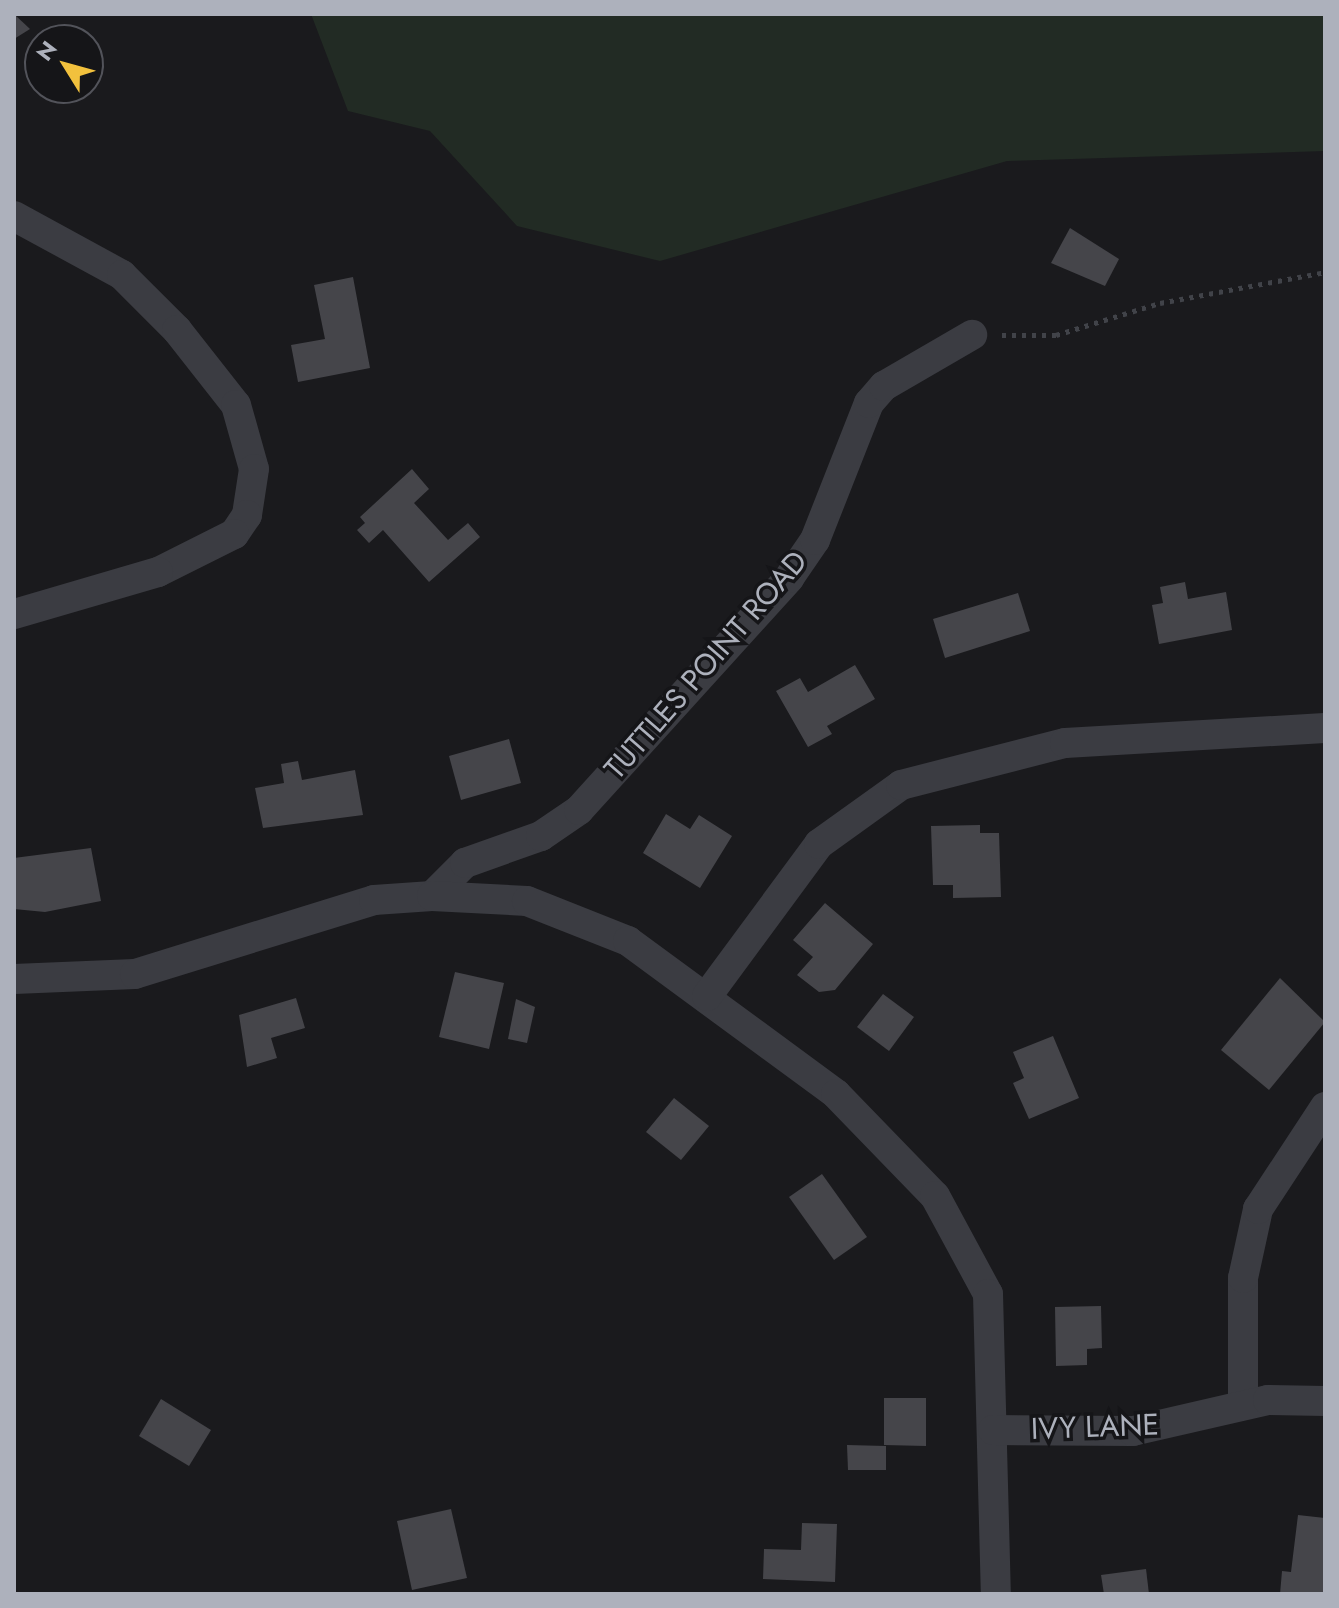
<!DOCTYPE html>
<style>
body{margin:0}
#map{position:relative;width:1339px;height:1608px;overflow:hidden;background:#1a1a1d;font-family:Jost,sans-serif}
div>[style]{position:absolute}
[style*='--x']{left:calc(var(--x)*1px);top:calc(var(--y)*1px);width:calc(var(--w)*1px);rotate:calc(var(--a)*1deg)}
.green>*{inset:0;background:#222b24}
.building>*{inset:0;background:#45454a}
.path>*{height:5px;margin-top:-2.5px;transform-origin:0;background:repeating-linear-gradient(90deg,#414349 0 4px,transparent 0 10px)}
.minor>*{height:30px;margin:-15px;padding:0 15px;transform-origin:15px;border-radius:15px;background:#3b3c42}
span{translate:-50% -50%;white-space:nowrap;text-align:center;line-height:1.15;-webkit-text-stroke:7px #151518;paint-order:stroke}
.street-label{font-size:30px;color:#adb1bc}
.frame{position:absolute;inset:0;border:16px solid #adb1bc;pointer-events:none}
.north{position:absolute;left:24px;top:24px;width:80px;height:80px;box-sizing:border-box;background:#151518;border:2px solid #52535a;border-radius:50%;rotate:307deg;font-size:22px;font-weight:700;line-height:32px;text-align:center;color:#adb1bc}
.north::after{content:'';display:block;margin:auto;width:28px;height:36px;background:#f2c13d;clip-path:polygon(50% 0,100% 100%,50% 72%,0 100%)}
</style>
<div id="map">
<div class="green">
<i style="clip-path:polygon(311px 14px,1325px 14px,1325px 151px,1007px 161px,660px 261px,517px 226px,430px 131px,348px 111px)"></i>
</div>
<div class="building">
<i style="clip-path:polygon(14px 14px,30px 29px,14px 39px)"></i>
<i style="clip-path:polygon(1070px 228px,1119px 259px,1105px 286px,1051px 263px)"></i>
<i style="clip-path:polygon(353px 277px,370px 368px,298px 382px,291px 345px,325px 339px,314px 285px)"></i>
<i style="clip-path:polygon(412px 469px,429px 489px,414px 503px,448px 540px,468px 523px,480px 537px,429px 582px,383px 530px,369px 543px,357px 530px,365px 523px,360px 517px)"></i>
<i style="clip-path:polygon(1185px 582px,1188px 599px,1226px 592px,1232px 630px,1159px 644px,1152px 605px,1163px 603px,1160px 587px)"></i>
<i style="clip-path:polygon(1018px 593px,1030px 631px,945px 658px,933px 619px)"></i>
<i style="clip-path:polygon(855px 665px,875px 699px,827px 726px,832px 734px,808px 747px,776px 691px,800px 678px,808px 692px)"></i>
<i style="clip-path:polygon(509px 739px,521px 783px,461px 800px,449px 756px)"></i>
<i style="clip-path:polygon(298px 761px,302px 780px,355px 770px,363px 815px,263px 828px,255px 788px,284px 783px,281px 764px)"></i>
<i style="clip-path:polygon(666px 814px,690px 829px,699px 815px,732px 836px,700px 888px,643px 853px)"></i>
<i style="clip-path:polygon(980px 825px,980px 833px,999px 833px,1001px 897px,953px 898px,953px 885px,933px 885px,931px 826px)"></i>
<i style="clip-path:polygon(91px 848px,101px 901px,45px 912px,14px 909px,14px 858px)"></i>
<i style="clip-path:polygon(825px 903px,873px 944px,835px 990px,819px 992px,797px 975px,813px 957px,793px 940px)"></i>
<i style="clip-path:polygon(455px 972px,504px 983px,489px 1049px,439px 1037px)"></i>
<i style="clip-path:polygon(1280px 978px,1325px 1022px,1269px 1090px,1221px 1050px)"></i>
<i style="clip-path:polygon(883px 994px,914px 1017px,889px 1051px,857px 1027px)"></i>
<i style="clip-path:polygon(296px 998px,305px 1028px,271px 1038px,277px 1058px,247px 1067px,239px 1015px)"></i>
<i style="clip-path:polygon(516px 999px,535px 1007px,527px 1043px,508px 1039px)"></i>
<i style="clip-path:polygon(1053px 1036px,1079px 1098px,1029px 1119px,1013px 1083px,1024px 1078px,1013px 1052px)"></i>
<i style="clip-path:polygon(674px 1098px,709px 1126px,681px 1160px,646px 1132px)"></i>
<i style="clip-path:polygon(822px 1174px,867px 1237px,834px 1260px,789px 1197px)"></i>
<i style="clip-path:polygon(1101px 1306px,1102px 1348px,1087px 1349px,1087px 1365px,1056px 1366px,1055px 1307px)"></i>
<i style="clip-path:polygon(884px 1398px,926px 1398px,926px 1446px,884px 1445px)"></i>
<i style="clip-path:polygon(161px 1399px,211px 1430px,189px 1466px,139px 1436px)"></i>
<i style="clip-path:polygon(847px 1445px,886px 1446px,886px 1470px,848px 1470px)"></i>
<i style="clip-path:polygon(451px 1509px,467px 1578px,412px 1590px,397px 1521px)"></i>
<i style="clip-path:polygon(1298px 1515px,1325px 1518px,1325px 1594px,1280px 1594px,1282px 1571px,1291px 1572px)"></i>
<i style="clip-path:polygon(802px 1523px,837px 1524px,835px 1582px,763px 1579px,764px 1549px,801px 1550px)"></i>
<i style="clip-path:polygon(1146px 1569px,1149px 1594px,1104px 1594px,1101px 1575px)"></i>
</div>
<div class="path">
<i style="--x:1002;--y:335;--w:54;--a:0"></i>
<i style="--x:1056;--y:335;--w:109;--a:-17.1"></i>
<i style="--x:1160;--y:303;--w:168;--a:-10.6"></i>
</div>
<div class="minor">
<i style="--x:14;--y:216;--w:123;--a:28.6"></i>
<i style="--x:122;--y:275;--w:78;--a:45"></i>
<i style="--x:177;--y:330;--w:95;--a:51.8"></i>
<i style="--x:236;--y:405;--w:66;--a:74.3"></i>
<i style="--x:254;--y:469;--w:47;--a:98.7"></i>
<i style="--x:247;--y:515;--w:23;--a:124"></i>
<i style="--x:234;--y:534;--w:85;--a:153.4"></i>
<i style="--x:158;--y:572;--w:150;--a:163.7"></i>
<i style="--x:432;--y:896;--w:47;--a:-45"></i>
<i style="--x:465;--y:863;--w:81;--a:-19.6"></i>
<i style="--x:541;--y:836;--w:46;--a:-34.4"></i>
<i style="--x:579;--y:810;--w:313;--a:-47.8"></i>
<i style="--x:789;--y:578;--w:46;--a:-55.6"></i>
<i style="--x:815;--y:540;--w:147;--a:-68.5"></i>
<i style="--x:869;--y:403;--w:23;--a:-49"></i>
<i style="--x:884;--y:386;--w:102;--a:-30.1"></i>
<i style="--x:14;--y:979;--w:121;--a:-2.4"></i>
<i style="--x:135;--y:974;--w:250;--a:-17.2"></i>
<i style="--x:374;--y:900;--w:58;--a:-3.9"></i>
<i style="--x:432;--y:896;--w:95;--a:3"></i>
<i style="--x:527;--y:901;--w:109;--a:21.6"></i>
<i style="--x:628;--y:941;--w:258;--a:36.3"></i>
<i style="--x:836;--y:1094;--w:142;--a:45.9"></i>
<i style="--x:935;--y:1196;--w:111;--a:61.6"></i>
<i style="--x:988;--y:1294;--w:300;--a:88.5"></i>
<i style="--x:707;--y:996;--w:189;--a:-53.6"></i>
<i style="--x:819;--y:844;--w:101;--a:-35.7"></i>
<i style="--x:901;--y:785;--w:169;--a:-14.4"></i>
<i style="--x:1065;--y:743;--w:260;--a:-3.3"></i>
<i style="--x:1243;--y:1404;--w:126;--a:-90"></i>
<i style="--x:1243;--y:1278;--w:71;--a:-77.7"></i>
<i style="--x:1258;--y:1209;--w:122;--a:-56.7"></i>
<i style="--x:993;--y:1430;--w:140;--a:0.4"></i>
<i style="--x:1133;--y:1431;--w:139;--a:-12.9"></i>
<i style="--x:1268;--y:1400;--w:57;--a:1"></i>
</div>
<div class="street-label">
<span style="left:706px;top:665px;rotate:-49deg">TUTTLES POINT ROAD</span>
<span style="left:1095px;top:1427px;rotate:-2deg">IVY LANE</span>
</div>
<div class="frame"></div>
<div class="north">N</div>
</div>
